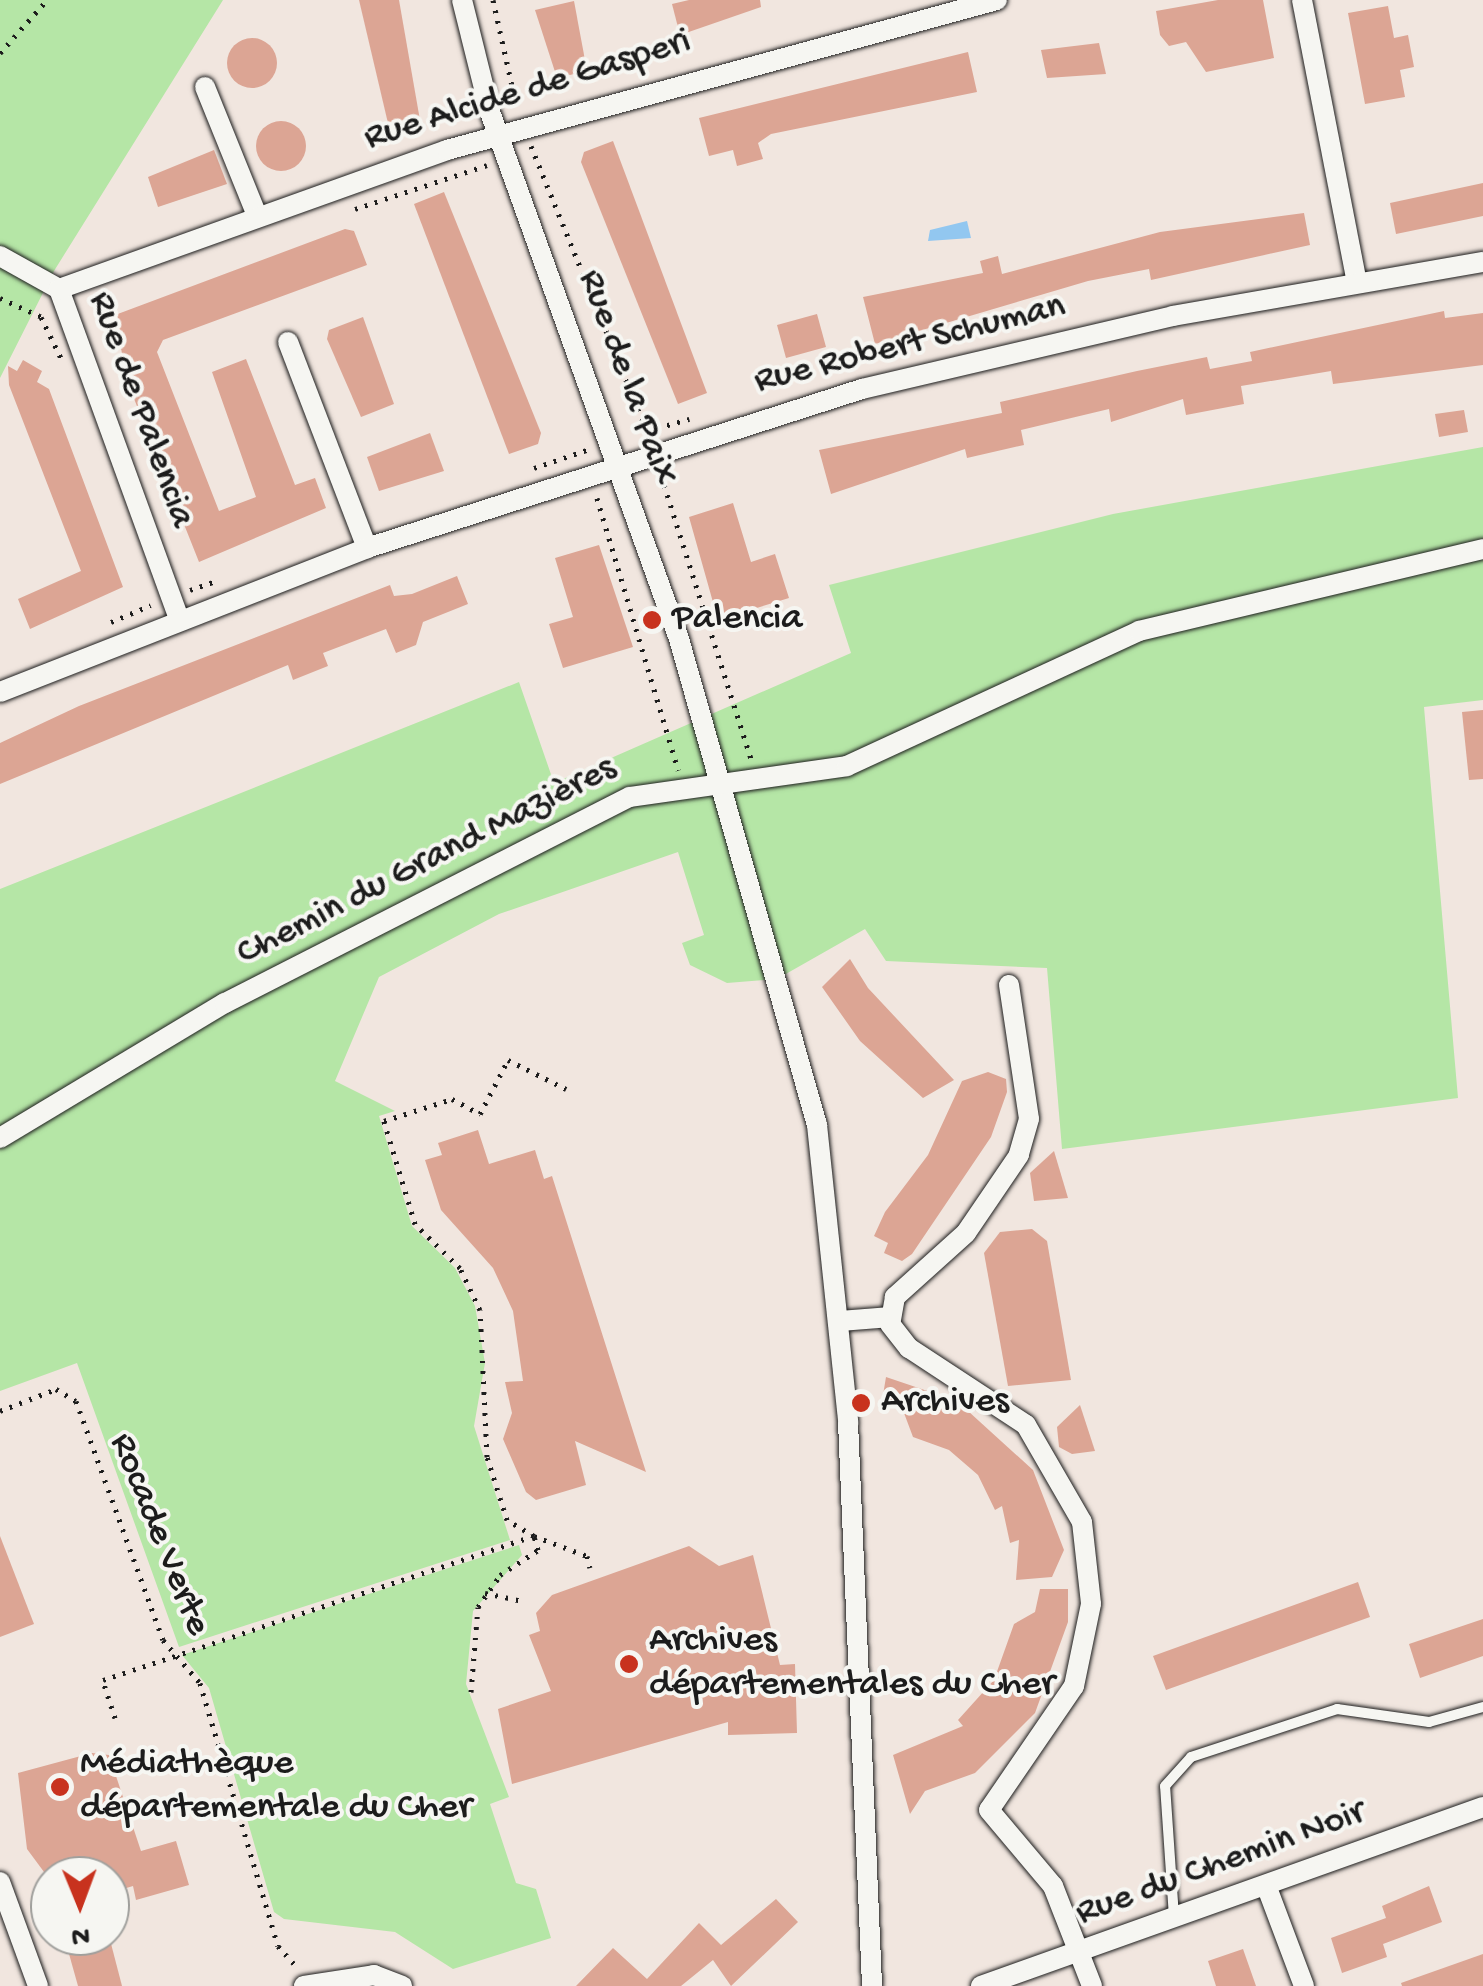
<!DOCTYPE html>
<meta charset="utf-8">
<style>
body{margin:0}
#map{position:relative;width:1483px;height:1986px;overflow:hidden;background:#f1e6df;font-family:"Gochi Hand",sans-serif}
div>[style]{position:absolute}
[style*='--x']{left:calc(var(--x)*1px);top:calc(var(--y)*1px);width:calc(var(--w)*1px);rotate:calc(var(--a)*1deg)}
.green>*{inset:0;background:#b5e6a6}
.water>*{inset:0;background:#92c7f0}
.building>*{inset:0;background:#dca594}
.round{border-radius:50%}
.path>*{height:5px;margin-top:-2.5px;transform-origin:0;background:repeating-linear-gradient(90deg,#1c1c1c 0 2.5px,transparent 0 10.5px)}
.roads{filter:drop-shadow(0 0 2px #1c1c1c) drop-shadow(0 0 2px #1c1c1c)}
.service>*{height:10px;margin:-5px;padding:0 5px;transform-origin:5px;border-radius:5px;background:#f6f6f2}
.minor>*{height:20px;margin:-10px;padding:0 10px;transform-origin:10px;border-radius:10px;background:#f6f6f2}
.dots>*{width:28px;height:28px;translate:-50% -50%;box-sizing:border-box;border:5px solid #f6f6f2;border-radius:50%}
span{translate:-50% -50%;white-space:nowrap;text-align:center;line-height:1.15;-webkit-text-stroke:8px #f6f6f2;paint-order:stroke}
.street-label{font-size:38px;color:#1c1c1c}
.poi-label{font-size:38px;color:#1c1c1c}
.left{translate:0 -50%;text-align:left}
.north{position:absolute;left:30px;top:1856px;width:100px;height:100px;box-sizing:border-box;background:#f6f6f2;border:2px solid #9f9f9c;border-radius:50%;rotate:179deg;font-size:28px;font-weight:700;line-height:40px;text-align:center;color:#1c1c1c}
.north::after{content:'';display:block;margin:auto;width:35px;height:45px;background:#c8321e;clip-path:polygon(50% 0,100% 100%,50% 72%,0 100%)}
</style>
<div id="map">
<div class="green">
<i style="clip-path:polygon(0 0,223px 0,54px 271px,0 378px)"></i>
<i style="clip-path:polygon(1483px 447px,1483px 700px,1424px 707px,1458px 1098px,1062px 1149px,1047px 968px,886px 961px,865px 929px,777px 979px,727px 983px,690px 965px,682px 943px,704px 935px,678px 852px,499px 914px,379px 977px,335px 1081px,395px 1111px,379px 1116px,412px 1226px,455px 1268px,475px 1306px,485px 1363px,474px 1426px,510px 1540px,179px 1647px,77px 1363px,0 1391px,0 889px,519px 682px,554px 783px,851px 653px,829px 585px,1113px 514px)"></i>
<i style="clip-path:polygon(519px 1545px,522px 1555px,473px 1611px,466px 1684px,509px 1797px,490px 1804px,516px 1883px,536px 1889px,551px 1938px,453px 1969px,395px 1932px,284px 1919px,274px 1912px,209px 1688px,182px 1655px)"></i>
</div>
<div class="water">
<i style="clip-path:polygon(967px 221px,971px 238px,928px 241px,930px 230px)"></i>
</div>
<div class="building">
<i style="clip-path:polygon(359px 0,399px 0,421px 126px,391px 136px)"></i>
<i style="clip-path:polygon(689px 0,760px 0,761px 7px,680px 35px,672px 4px)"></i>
<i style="clip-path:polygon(1218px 0,1263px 0,1274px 58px,1206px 72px,1186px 42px,1169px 46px,1160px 35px,1156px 11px)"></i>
<i style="clip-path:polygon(574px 1px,587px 71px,557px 78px,535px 10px)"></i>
<i style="clip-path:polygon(1388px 6px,1394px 38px,1408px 35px,1414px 67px,1400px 70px,1405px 97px,1365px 104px,1348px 13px)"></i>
<i class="round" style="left:227px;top:38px;width:50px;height:50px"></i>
<i style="clip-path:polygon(1099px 43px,1106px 74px,1047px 78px,1041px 50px)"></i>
<i style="clip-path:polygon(968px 52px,977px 92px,771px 134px,758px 143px,763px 159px,737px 166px,733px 150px,709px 156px,699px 118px)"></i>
<i class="round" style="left:256px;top:121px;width:50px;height:50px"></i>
<i style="clip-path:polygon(613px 141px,707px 393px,678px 404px,581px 162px,584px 152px)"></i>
<i style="clip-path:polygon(214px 150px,227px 184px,158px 207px,148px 177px)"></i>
<i style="clip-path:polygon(1483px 183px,1483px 216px,1396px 234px,1390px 203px)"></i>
<i style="clip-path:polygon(444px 192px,541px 433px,538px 444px,509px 454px,414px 204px)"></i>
<i style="clip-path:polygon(1304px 213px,1310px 245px,1151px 280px,1149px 269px,1088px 281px,875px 344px,863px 297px,983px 273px,980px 261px,998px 256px,1002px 274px,1160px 232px)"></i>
<i style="clip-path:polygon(345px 229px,354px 231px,367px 265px,163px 340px,157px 352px,219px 511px,256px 497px,212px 372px,246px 359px,295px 485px,315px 478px,326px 508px,199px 562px,127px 381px,115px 315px)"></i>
<i style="clip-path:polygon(1444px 311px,1445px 318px,1483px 313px,1483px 365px,1333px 384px,1331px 371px,1241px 386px,1244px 404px,1186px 415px,1183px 399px,1111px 422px,1109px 409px,1021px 430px,1024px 445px,967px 458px,965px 449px,831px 494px,819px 450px,1002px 413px,1000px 402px,1137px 371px,1207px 357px,1210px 369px,1252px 361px,1250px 352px)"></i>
<i style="clip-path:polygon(817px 314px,826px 347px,786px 358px,777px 325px)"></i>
<i style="clip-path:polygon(363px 317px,394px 404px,361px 417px,327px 339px,329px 330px)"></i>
<i style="clip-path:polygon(23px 360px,42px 371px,37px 382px,49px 389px,123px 587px,30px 629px,18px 599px,81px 571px,9px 385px,8px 366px,17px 371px)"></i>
<i style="clip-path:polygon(1464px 410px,1468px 432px,1439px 437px,1435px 414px)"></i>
<i style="clip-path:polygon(430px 433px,444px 471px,379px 491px,367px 457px)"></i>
<i style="clip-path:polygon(733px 503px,751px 562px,775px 554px,789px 598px,718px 620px,689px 517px)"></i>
<i style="clip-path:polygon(599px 545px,633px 647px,563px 668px,549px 624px,573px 617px,555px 558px)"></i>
<i style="clip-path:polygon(457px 576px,468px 604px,423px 622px,416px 645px,396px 653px,386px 629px,323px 653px,328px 666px,293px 680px,288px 665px,0 784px,0 743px,79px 706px,390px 585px,394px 596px,412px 594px)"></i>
<i style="clip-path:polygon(1483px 710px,1483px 779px,1469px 780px,1462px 712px)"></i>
<i style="clip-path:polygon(850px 959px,868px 988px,954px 1080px,923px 1098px,860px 1041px,822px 987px)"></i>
<i style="clip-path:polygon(988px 1072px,1006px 1079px,1007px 1092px,991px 1137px,912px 1254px,902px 1261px,884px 1253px,888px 1243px,874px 1236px,885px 1212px,928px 1155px,962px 1081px)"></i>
<i style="clip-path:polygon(478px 1130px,489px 1164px,535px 1150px,544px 1179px,552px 1176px,646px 1472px,575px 1441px,586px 1485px,536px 1500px,526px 1492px,503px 1439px,512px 1413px,505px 1382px,523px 1381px,513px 1311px,493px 1268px,441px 1210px,425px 1160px,442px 1155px,438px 1143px)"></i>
<i style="clip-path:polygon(1054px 1151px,1068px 1198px,1034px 1201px,1030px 1173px)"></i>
<i style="clip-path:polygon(1032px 1229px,1047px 1241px,1071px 1380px,1008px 1386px,984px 1253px,1000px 1232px)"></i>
<i style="clip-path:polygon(886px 1377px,957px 1401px,1033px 1470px,1064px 1550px,1052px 1577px,1016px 1580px,1019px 1540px,1010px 1543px,1002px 1506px,995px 1510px,978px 1475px,949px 1450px,913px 1437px,901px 1405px,882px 1401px)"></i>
<i style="clip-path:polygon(1080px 1405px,1095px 1451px,1072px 1454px,1059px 1447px,1057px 1427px)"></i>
<i style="clip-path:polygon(0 1536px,34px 1624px,0 1637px)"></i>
<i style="clip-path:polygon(689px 1546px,719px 1566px,753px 1555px,780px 1665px,795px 1664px,797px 1733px,728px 1735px,728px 1722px,512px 1784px,498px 1709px,551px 1691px,529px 1635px,540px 1631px,536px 1613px,552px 1595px)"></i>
<i style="clip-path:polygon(1358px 1582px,1370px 1617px,1166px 1690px,1153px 1656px)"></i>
<i style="clip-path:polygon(1040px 1589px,1068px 1589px,1068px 1622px,1035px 1713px,975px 1773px,925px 1791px,910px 1814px,893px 1755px,963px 1726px,958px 1720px,994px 1680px,1014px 1624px,1035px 1612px)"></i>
<i style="clip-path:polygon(1483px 1619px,1483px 1656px,1420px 1678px,1409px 1644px)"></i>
<i style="clip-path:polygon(92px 1753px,109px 1755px,141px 1851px,176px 1841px,189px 1885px,136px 1900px,133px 1886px,110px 1893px,110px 1876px,47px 1876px,27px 1849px,18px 1773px)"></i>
<i style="clip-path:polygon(1429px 1886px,1442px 1922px,1383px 1944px,1387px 1957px,1342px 1973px,1331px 1938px,1386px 1918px,1382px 1906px)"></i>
<i style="clip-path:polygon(776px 1899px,798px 1922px,731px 1986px,713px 1960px,681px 1986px,576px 1986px,613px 1948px,647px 1979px,699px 1923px,721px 1945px)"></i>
<i style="clip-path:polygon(64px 1936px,109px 1936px,122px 1986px,78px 1986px)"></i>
<i style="clip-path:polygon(1243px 1949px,1256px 1986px,1216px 1986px,1208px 1961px)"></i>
<i style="clip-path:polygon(1483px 1954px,1483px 1986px,1402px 1986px,1401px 1983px)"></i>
</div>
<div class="path">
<i style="--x:493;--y:0;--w:111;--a:77.5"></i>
<i style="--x:0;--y:53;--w:71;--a:-48.4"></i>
<i style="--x:531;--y:146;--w:308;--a:67.9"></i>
<i style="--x:355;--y:209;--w:139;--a:-18.4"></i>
<i style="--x:0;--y:298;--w:46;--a:24.3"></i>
<i style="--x:41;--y:317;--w:46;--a:64"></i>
<i style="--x:647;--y:431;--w:44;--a:-15.9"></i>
<i style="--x:534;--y:468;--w:56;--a:-18.8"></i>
<i style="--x:661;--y:475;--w:298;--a:72.4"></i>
<i style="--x:597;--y:498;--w:284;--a:73.4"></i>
<i style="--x:190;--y:590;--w:24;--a:-19"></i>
<i style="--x:111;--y:622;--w:43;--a:-23"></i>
<i style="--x:0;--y:1411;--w:60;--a:-21.4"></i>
<i style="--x:56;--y:1389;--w:23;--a:31"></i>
<i style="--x:76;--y:1401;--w:254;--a:70"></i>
<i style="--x:163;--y:1640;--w:57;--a:49.3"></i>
<i style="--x:200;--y:1683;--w:274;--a:73.5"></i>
<i style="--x:278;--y:1946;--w:25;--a:48"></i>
<i style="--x:485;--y:1593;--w:39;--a:12"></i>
<i style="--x:471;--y:1692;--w:85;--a:-85.3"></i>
<i style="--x:478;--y:1607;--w:39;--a:-55"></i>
<i style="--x:500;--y:1575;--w:45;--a:-33.3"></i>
<i style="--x:538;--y:1550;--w:15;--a:-106"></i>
<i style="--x:534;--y:1536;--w:31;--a:-149"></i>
<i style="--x:507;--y:1520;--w:66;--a:-107.6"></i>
<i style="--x:487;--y:1457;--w:147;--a:-92.7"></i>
<i style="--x:480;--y:1310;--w:47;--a:-115.5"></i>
<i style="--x:460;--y:1268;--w:63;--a:-135.6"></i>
<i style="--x:415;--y:1224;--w:108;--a:-106.8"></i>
<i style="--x:384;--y:1121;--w:71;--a:-17.9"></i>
<i style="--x:452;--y:1099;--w:32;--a:28"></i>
<i style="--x:480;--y:1114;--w:61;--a:-62.6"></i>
<i style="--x:508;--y:1060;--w:65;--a:26.6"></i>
<i style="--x:115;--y:1718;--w:40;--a:-108"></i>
<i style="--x:103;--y:1680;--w:454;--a:-18.5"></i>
<i style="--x:534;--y:1536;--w:57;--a:20.7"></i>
<i style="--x:587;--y:1556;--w:12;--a:76"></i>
</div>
<div class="roads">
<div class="service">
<i style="--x:1174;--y:1917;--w:131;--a:-93.9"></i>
<i style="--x:1165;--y:1786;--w:39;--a:-48"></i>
<i style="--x:1191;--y:1757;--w:154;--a:-18.2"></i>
<i style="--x:1337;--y:1709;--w:93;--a:8"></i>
<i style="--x:1429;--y:1722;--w:56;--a:-15.5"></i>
</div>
<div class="minor">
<i style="--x:462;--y:0;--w:115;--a:76"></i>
<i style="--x:490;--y:112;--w:560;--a:70.27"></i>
<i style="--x:679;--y:639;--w:505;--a:74.15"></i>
<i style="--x:817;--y:1125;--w:299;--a:84"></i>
<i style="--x:848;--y:1422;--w:565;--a:87.56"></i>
<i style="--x:1302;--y:0;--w:287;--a:79"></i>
<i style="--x:205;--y:87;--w:136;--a:68"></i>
<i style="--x:0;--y:256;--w:68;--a:29.2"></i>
<i style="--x:59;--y:289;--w:351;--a:70"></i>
<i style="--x:59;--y:289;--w:412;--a:-19.7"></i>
<i style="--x:447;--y:150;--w:570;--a:-15.26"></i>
<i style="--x:288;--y:342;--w:221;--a:69"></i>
<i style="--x:0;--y:692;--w:394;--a:-21.4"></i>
<i style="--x:367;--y:548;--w:520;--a:-17.81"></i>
<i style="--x:862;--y:389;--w:319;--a:-13.2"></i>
<i style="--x:1173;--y:316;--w:315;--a:-9.9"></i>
<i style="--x:1009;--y:985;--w:135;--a:81.5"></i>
<i style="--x:1029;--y:1119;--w:37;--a:106"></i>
<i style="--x:1019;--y:1155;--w:94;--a:124.2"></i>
<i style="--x:966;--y:1233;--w:96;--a:138"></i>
<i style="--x:895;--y:1297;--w:27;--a:100"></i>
<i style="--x:890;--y:1324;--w:31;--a:52"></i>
<i style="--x:909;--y:1348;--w:140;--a:33.3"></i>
<i style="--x:1026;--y:1425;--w:112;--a:60"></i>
<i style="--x:1082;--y:1522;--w:82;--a:83.7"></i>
<i style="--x:1091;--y:1604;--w:84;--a:101.7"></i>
<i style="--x:1074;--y:1686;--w:150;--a:124.4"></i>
<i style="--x:989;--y:1810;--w:99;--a:49.9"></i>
<i style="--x:1053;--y:1886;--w:107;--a:68.7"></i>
<i style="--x:0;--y:1138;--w:262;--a:-31"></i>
<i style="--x:225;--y:1003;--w:454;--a:-27"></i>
<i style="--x:630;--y:797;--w:219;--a:-8.1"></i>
<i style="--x:847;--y:766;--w:322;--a:-24.8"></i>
<i style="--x:1139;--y:631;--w:354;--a:-13.4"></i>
<i style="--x:840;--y:1321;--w:51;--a:-4.5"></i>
<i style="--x:0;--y:1882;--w:111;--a:69.9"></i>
<i style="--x:1266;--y:1885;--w:108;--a:69.4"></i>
<i style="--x:304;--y:1986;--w:71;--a:-8.9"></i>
<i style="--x:374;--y:1975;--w:30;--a:21"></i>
<i style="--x:981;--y:1986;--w:533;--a:-19.62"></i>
</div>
</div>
<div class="dots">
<i style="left:652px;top:620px;background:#c8321e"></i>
<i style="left:861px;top:1403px;background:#c8321e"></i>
<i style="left:629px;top:1664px;background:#c8321e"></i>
<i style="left:60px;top:1787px;background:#c8321e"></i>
</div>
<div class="street-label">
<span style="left:528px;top:91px;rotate:-17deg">Rue Alcide de Gasperi</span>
<span style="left:910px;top:345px;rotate:-14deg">Rue Robert Schuman</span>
<span style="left:626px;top:378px;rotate:70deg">Rue de la Paix</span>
<span style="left:140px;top:410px;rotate:70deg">Rue de Palencia</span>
<span style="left:427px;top:862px;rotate:-27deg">Chemin du Grand Mazières</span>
<span style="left:158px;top:1535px;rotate:68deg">Rocade Verte</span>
<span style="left:1221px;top:1864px;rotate:-20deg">Rue du Chemin Noir</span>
</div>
<div class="poi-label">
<span class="left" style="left:672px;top:620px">Palencia</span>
<span class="left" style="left:881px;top:1403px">Archives</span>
<span class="left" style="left:649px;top:1664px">Archives<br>départementales du Cher</span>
<span class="left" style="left:80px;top:1787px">Médiathèque<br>départementale du Cher</span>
</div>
<div class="north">N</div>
</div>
